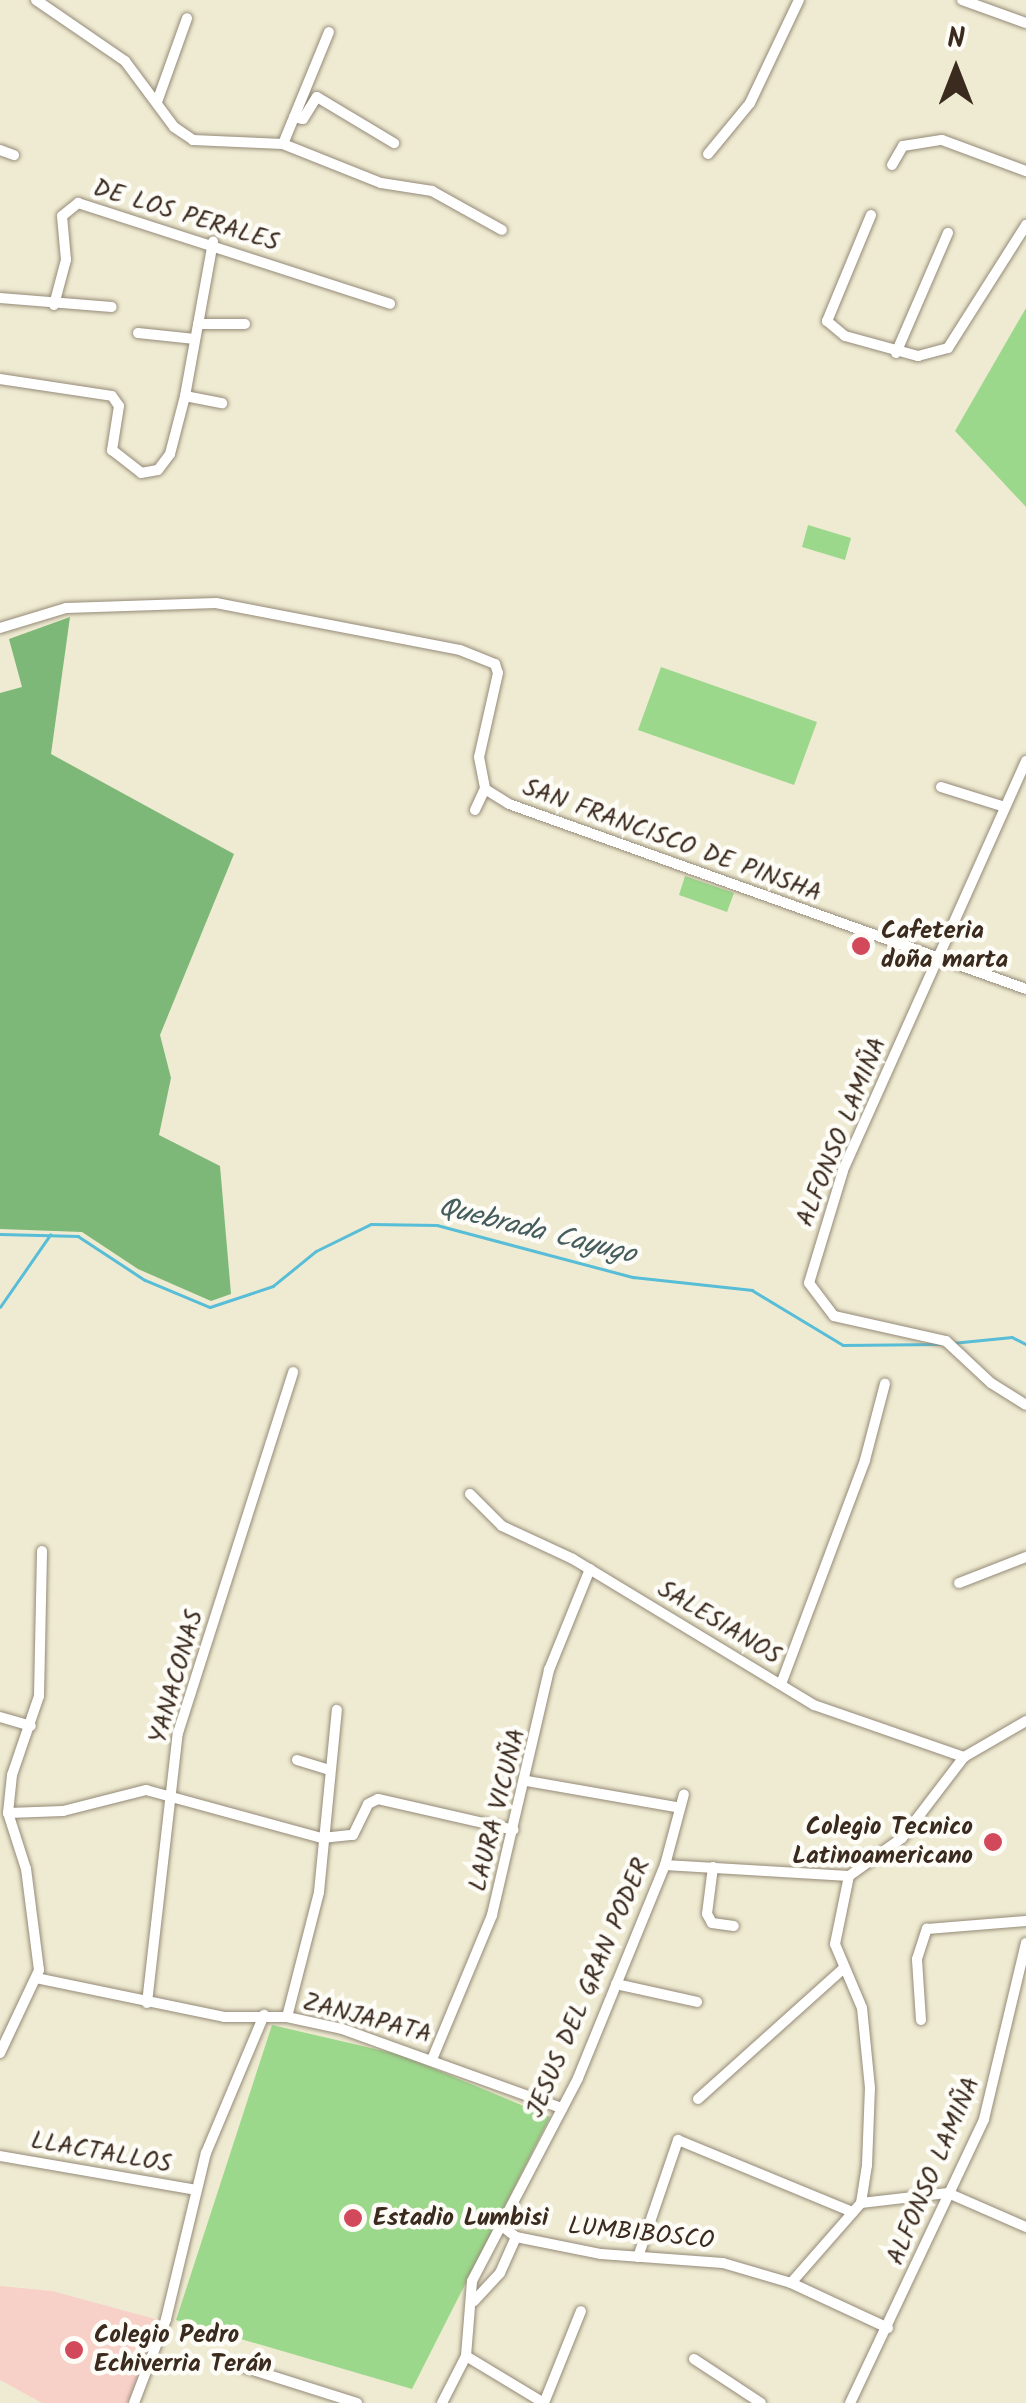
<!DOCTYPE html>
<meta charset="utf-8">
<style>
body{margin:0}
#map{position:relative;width:1026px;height:2403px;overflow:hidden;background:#efebd2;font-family:Kalam,sans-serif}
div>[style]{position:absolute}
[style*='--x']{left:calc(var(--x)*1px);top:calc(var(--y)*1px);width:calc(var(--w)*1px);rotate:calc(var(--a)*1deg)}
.built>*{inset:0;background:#f7d1c7}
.green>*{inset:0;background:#9cd88c}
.forest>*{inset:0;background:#7db878}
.stream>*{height:2.5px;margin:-1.25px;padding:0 1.25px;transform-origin:1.25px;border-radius:1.25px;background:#58bdd6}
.roads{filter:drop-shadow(0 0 2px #958a78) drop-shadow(0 0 2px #958a78)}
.minor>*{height:10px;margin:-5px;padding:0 5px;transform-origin:5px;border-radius:5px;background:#fff}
.dots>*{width:28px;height:28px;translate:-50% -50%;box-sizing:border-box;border:5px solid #fdfcf7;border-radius:50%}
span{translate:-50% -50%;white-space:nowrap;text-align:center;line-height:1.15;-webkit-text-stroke:9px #fdfcf7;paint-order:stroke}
.street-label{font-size:25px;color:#3b2a1e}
.poi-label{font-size:25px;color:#3b2a1e;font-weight:700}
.left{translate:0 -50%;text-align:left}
.right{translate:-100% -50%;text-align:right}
.water-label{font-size:28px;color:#455d5e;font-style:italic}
.north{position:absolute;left:906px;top:20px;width:100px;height:100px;-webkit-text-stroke:8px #fdfcf7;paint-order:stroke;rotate:0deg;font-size:28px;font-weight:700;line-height:40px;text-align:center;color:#3b2a1e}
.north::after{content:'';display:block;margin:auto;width:35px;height:45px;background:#3b2a1e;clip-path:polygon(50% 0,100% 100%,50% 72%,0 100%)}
</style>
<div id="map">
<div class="built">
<i style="clip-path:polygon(0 2286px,52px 2291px,159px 2320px,128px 2403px,42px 2403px,0 2380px)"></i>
</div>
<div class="green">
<i style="clip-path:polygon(1026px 308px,1026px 507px,955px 431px)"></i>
<i style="clip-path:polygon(808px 525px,851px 538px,845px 560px,802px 547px)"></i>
<i style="clip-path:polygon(661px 667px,817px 722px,794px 785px,638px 730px)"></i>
<i style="clip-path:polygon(685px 876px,734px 893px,727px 912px,679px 895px)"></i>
<i style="clip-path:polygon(272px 2025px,401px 2055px,550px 2117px,412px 2389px,176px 2320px)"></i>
</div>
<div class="forest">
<i style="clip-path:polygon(70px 617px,51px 754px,234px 854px,160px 1035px,171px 1078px,159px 1135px,220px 1166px,231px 1294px,211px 1301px,138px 1269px,82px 1232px,0 1229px,0 693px,22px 687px,9px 639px)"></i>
</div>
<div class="stream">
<i style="--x:0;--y:1234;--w:78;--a:1.5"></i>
<i style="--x:78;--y:1236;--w:80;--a:33.3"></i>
<i style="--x:145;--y:1280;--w:70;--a:22.6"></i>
<i style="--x:210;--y:1307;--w:66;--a:-18.4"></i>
<i style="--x:273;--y:1286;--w:55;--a:-39.1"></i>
<i style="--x:316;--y:1251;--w:61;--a:-26.1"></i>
<i style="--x:371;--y:1224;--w:66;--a:0.9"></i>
<i style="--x:437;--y:1225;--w:203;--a:14.9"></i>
<i style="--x:633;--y:1277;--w:120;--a:6.2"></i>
<i style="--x:752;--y:1290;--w:106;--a:31.1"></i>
<i style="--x:843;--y:1345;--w:96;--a:-0.6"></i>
<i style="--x:0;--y:1307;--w:88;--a:-55.2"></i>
<i style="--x:952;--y:1343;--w:60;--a:-5.7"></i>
<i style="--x:1012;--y:1337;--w:16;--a:27"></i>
</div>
<div class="roads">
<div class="minor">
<i style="--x:36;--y:0;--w:108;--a:34.4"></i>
<i style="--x:125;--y:61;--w:82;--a:53.4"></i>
<i style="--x:174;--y:127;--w:23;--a:34"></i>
<i style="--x:193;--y:140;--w:90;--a:2.5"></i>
<i style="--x:283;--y:144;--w:105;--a:21.7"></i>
<i style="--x:381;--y:183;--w:52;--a:8.9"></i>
<i style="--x:432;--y:191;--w:80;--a:29.1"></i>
<i style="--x:962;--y:0;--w:68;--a:19.8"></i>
<i style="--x:157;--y:102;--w:89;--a:-70.3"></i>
<i style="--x:294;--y:117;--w:9;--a:13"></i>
<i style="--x:303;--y:119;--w:26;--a:-58"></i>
<i style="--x:317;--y:97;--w:90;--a:30.9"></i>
<i style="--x:283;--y:144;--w:121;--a:-67.7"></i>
<i style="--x:0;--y:150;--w:15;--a:20"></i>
<i style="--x:708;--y:154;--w:66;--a:-50.5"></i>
<i style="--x:750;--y:103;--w:114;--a:-64.6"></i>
<i style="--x:892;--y:165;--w:22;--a:-60"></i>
<i style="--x:903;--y:146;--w:39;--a:-9"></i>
<i style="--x:942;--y:140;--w:90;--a:20.3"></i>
<i style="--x:871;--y:215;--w:115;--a:112.5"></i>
<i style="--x:827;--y:321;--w:23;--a:40"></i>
<i style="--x:845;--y:336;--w:76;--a:15.3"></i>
<i style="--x:918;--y:356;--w:31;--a:-15"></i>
<i style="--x:948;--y:348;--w:146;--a:-57.6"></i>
<i style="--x:0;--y:298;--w:112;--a:4.6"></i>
<i style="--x:54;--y:305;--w:47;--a:-75.1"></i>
<i style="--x:66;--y:260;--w:44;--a:-95.2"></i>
<i style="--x:62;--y:216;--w:21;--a:-39"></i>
<i style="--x:78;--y:203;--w:328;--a:17.9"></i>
<i style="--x:198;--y:324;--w:47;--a:0"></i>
<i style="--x:138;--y:333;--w:57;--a:6"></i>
<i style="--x:896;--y:353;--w:131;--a:-66.6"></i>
<i style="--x:0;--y:379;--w:113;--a:8.6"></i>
<i style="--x:112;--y:396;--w:12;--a:55"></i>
<i style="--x:119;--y:406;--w:45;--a:99"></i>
<i style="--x:112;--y:450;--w:37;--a:38"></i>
<i style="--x:141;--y:473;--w:17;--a:-10"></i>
<i style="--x:158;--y:470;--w:20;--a:-53"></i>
<i style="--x:170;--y:454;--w:60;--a:-75.5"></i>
<i style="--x:185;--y:396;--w:157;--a:-79.7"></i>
<i style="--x:185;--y:396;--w:38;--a:11"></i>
<i style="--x:0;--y:628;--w:69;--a:-16.9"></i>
<i style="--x:66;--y:608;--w:150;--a:-1.9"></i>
<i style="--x:216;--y:603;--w:248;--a:10.9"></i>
<i style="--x:460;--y:650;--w:38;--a:22"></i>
<i style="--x:495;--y:664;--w:9;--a:72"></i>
<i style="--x:498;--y:673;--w:86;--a:102.7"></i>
<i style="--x:479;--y:757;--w:33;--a:79"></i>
<i style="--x:485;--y:789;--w:28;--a:32"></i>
<i style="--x:509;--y:804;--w:549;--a:19.69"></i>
<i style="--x:1026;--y:761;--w:449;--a:114.1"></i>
<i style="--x:843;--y:1171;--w:117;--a:106.9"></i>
<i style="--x:809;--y:1283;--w:41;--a:52.9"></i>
<i style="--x:834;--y:1316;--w:115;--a:12.6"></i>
<i style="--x:946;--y:1341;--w:62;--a:43"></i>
<i style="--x:991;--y:1383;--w:41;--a:32.2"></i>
<i style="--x:941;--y:787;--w:67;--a:17.4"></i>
<i style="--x:475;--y:810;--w:23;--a:-65"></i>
<i style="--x:470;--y:1494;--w:45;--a:45"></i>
<i style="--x:502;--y:1526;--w:78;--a:24.9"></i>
<i style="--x:573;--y:1559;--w:282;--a:31.2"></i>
<i style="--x:814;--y:1705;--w:159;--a:19.1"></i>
<i style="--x:959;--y:1583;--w:72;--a:-21.2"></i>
<i style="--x:781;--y:1684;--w:239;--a:-69.4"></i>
<i style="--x:865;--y:1460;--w:79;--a:-75.3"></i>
<i style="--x:0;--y:1717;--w:32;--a:16"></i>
<i style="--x:297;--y:1760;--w:34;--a:17"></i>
<i style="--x:527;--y:1781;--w:151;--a:9.9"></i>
<i style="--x:8;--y:1813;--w:55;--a:-2.1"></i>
<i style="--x:63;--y:1811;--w:86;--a:-14.2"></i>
<i style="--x:146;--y:1790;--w:182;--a:15.3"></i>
<i style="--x:322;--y:1838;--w:31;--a:-6"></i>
<i style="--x:353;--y:1835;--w:34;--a:-64"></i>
<i style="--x:368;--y:1804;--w:11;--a:-27"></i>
<i style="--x:378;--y:1799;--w:139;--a:12.8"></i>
<i style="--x:665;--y:1865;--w:184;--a:3.4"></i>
<i style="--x:713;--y:1867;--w:47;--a:97.3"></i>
<i style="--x:707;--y:1914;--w:10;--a:61"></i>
<i style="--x:712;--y:1923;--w:22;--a:8"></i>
<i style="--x:36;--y:1978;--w:192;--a:11.7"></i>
<i style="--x:224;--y:2017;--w:63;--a:0"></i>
<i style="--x:287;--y:2017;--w:56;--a:12.3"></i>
<i style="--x:342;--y:2029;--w:234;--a:19.8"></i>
<i style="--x:616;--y:1984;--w:83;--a:12.5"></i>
<i style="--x:147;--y:2003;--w:272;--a:-83.5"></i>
<i style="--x:178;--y:1733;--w:379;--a:-72.3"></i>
<i style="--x:287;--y:2017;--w:129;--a:-75.6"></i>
<i style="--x:319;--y:1892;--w:183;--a:-84.4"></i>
<i style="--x:921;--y:2020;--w:61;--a:-93.8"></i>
<i style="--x:917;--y:1959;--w:32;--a:-72"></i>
<i style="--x:927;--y:1929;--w:99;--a:-4.6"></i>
<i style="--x:0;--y:2053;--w:92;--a:-64.8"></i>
<i style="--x:39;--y:1970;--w:102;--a:-97.3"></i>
<i style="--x:26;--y:1869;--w:59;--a:-107.8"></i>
<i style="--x:8;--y:1813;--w:38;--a:-84"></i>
<i style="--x:12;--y:1775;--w:83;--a:-71.1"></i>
<i style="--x:39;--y:1696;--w:145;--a:-88.8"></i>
<i style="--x:433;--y:2057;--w:154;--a:-67.4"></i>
<i style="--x:492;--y:1915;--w:252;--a:-76.9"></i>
<i style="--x:549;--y:1670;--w:109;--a:-67.9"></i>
<i style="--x:698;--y:2099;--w:195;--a:-41.9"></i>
<i style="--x:0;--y:2156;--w:199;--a:9.8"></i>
<i style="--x:861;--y:2203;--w:88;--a:-6.6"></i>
<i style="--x:948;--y:2193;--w:85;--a:23.6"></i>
<i style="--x:501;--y:2225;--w:19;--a:39"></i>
<i style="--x:516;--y:2237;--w:87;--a:11.3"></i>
<i style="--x:601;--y:2254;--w:122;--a:4.2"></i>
<i style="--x:723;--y:2263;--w:71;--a:16.4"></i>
<i style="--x:791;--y:2283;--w:107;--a:24.9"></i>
<i style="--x:638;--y:2257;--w:124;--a:-71.1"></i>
<i style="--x:678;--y:2140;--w:189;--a:22.4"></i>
<i style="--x:791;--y:2283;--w:106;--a:-48.8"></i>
<i style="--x:861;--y:2203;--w:38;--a:-81"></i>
<i style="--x:867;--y:2165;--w:77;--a:-87.8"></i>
<i style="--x:870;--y:2088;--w:80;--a:-95.7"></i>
<i style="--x:862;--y:2008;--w:69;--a:-112.9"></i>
<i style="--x:835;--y:1944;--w:69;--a:-78.4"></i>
<i style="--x:849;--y:1876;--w:65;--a:-35.6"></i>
<i style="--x:902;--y:1838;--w:102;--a:-52.6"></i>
<i style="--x:964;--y:1757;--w:72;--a:-30.1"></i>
<i style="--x:474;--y:2301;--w:38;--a:-47"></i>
<i style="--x:500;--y:2273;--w:39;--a:-66"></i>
<i style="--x:466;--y:2356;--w:91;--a:31.1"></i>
<i style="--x:694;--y:2359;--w:80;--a:33.3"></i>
<i style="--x:237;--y:2365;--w:126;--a:17.6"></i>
<i style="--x:134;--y:2403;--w:90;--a:-69.1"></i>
<i style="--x:166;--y:2319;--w:171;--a:-76.5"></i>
<i style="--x:206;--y:2153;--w:150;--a:-67.2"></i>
<i style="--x:442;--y:2403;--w:53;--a:-62.9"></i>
<i style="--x:466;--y:2356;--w:75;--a:-85.4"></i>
<i style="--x:472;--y:2281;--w:229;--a:-62.4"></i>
<i style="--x:578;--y:2078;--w:230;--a:-67.8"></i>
<i style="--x:665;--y:1865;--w:73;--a:-75"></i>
<i style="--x:544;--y:2403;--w:99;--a:-68.1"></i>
<i style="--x:850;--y:2403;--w:314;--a:-64.7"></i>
<i style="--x:984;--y:2119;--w:181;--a:-76.6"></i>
</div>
</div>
<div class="dots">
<i style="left:861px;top:946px;background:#d1495b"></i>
<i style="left:993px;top:1842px;background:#d1495b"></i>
<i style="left:353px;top:2218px;background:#d1495b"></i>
<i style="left:74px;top:2350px;background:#d1495b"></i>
</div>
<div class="street-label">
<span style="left:186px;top:216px;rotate:17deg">DE LOS PERALES</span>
<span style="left:672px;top:841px;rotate:20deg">SAN FRANCISCO DE PINSHA</span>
<span style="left:842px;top:1132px;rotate:-68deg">ALFONSO LAMIÑA</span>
<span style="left:719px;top:1623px;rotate:31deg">SALESIANOS</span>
<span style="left:177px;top:1677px;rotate:-74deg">YANACONAS</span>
<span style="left:498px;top:1810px;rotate:-76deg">LAURA VICUÑA</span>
<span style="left:589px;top:1988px;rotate:-67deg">JESUS DEL GRAN PODER</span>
<span style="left:367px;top:2019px;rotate:15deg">ZANJAPATA</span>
<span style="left:101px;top:2153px;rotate:10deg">LLACTALLOS</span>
<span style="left:934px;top:2171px;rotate:-67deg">ALFONSO LAMIÑA</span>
<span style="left:641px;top:2234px;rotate:6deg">LUMBIBOSCO</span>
</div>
<div class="poi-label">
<span class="left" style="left:881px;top:946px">Cafeteria<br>doña marta</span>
<span class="right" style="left:973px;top:1842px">Colegio Tecnico<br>Latinoamericano</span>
<span class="left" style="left:373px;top:2218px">Estadio Lumbisi</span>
<span class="left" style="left:94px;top:2350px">Colegio Pedro<br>Echiverria Terán</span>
</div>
<div class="water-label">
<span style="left:537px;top:1232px;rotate:14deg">Quebrada Cayugo</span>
</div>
<div class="north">N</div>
</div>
